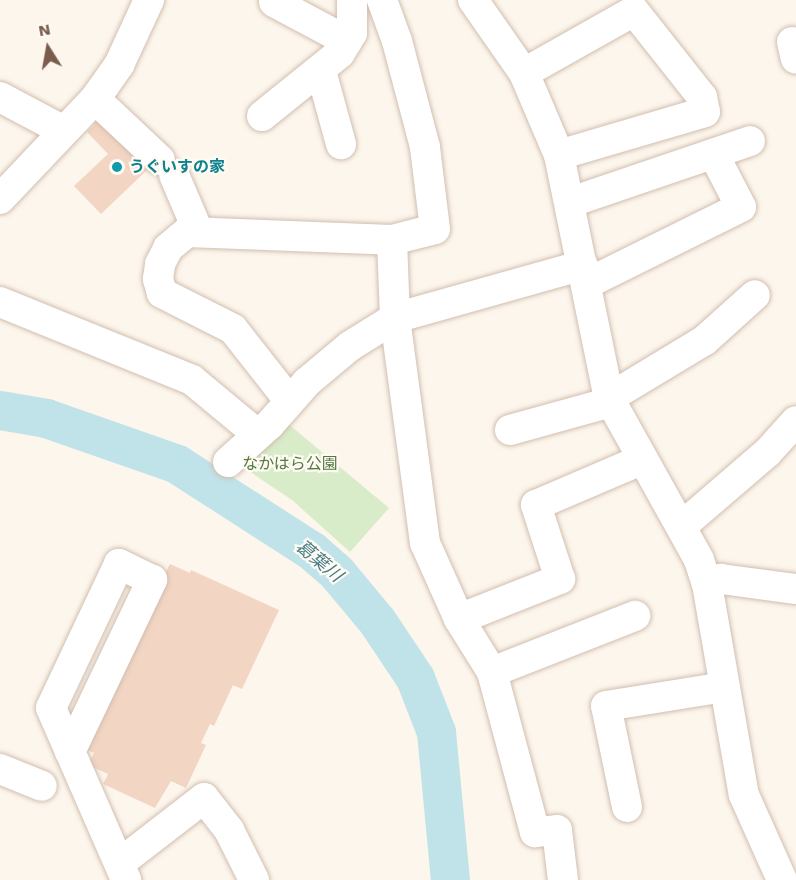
<!DOCTYPE html>
<meta charset="utf-8">
<style>
body{margin:0}
#map{position:relative;width:796px;height:880px;overflow:hidden;background:#fdf6ec;font-family:"Work Sans","Noto Sans JP",sans-serif}
div>[style]{position:absolute}
[style*='--x']{left:calc(var(--x)*1px);top:calc(var(--y)*1px);width:calc(var(--w)*1px);rotate:calc(var(--a)*1deg)}
.green>*{inset:0;background:#d8ecc9}
.river>*{height:39px;margin:-19.5px;padding:0 19.5px;transform-origin:19.5px;border-radius:19.5px;background:#bfe3e8}
.building>*{inset:0;background:#f3d5c3}
.roads{filter:drop-shadow(0 0 2px #d1beb0) drop-shadow(0 0 2px #d1beb0)}
.minor>*{height:30px;margin:-15px;padding:0 15px;transform-origin:15px;border-radius:15px;background:#fff}
.dots>*{width:16px;height:16px;translate:-50% -50%;box-sizing:border-box;border:3px solid #fffaf3;border-radius:50%}
span{translate:-50% -50%;white-space:nowrap;text-align:center;line-height:1.15;-webkit-text-stroke:4.5px #fffaf3;paint-order:stroke}
.culture-label{font-size:16px;color:#0d838f;font-weight:700}
.left{translate:0 -50%;text-align:left}
.park-label{font-size:16px;color:#537a41}
.water-label{font-size:18px;color:#437c86;font-style:italic}
.north{position:absolute;left:18px;top:18px;width:60px;height:60px;-webkit-text-stroke:4px #fffaf3;paint-order:stroke;rotate:349deg;font-size:16px;font-weight:700;line-height:24px;text-align:center;color:#7a5c4d}
.north::after{content:'';display:block;margin:auto;width:21px;height:27px;background:#7a5c4d;clip-path:polygon(50% 0,100% 100%,50% 72%,0 100%)}
</style>
<div id="map">
<div class="green">
<i style="clip-path:polygon(286px 422px,389px 508px,350px 552px,292px 500px,243px 467px)"></i>
</div>
<div class="river">
<i style="--x:0;--y:410;--w:47;--a:9.9"></i>
<i style="--x:46;--y:418;--w:139;--a:19.3"></i>
<i style="--x:177;--y:464;--w:161;--a:32.8"></i>
<i style="--x:312;--y:551;--w:33;--a:41"></i>
<i style="--x:337;--y:573;--w:62;--a:50.2"></i>
<i style="--x:377;--y:621;--w:69;--a:56.3"></i>
<i style="--x:415;--y:678;--w:58;--a:68.7"></i>
<i style="--x:436;--y:732;--w:149;--a:84.6"></i>
</div>
<div class="building">
<i style="clip-path:polygon(100px 119px,147px 170px,101px 214px,74px 186px,108px 154px,87px 132px)"></i>
<i style="clip-path:polygon(170px 564px,190px 573px,191px 570px,279px 610px,242px 689px,233px 685px,214px 726px,210px 724px,201px 743px,206px 745px,186px 788px,171px 781px,155px 808px,103px 784px,108px 774px,88px 765px,94px 753px,77px 745px)"></i>
</div>
<div class="roads">
<div class="minor">
<i style="--x:473;--y:0;--w:89;--a:55.1"></i>
<i style="--x:524;--y:73;--w:89;--a:66.9"></i>
<i style="--x:559;--y:155;--w:248;--a:78.4"></i>
<i style="--x:609;--y:398;--w:185;--a:60.9"></i>
<i style="--x:699;--y:560;--w:25;--a:72"></i>
<i style="--x:707;--y:584;--w:214;--a:80.1"></i>
<i style="--x:744;--y:795;--w:93;--a:65.9"></i>
<i style="--x:274;--y:2;--w:83;--a:28.1"></i>
<i style="--x:792;--y:42;--w:17;--a:77"></i>
<i style="--x:321;--y:71;--w:76;--a:74.7"></i>
<i style="--x:524;--y:73;--w:126;--a:-29.4"></i>
<i style="--x:634;--y:11;--w:110;--a:51.7"></i>
<i style="--x:702;--y:97;--w:15;--a:79"></i>
<i style="--x:705;--y:112;--w:152;--a:163.6"></i>
<i style="--x:0;--y:97;--w:72;--a:28"></i>
<i style="--x:95;--y:99;--w:89;--a:43.2"></i>
<i style="--x:262;--y:116;--w:100;--a:-38.9"></i>
<i style="--x:340;--y:53;--w:23;--a:-59"></i>
<i style="--x:352;--y:33;--w:33;--a:-90"></i>
<i style="--x:174;--y:175;--w:61;--a:66.8"></i>
<i style="--x:0;--y:199;--w:138;--a:-46.5"></i>
<i style="--x:95;--y:99;--w:42;--a:-54.8"></i>
<i style="--x:119;--y:65;--w:72;--a:-65.2"></i>
<i style="--x:571;--y:202;--w:189;--a:-18.8"></i>
<i style="--x:392;--y:240;--w:78;--a:87.8"></i>
<i style="--x:395;--y:318;--w:227;--a:82.4"></i>
<i style="--x:425;--y:543;--w:83;--a:65.9"></i>
<i style="--x:459;--y:619;--w:62;--a:58.1"></i>
<i style="--x:492;--y:672;--w:166;--a:75"></i>
<i style="--x:535;--y:832;--w:22;--a:-5"></i>
<i style="--x:557;--y:830;--w:50;--a:83.2"></i>
<i style="--x:586;--y:284;--w:173;--a:-26.4"></i>
<i style="--x:741;--y:207;--w:59;--a:-117.4"></i>
<i style="--x:0;--y:302;--w:207;--a:22.1"></i>
<i style="--x:192;--y:380;--w:85;--a:39.7"></i>
<i style="--x:609;--y:398;--w:112;--a:-31.1"></i>
<i style="--x:705;--y:340;--w:67;--a:-42"></i>
<i style="--x:288;--y:399;--w:89;--a:-128.2"></i>
<i style="--x:233;--y:329;--w:80;--a:-153.1"></i>
<i style="--x:162;--y:293;--w:15;--a:-106"></i>
<i style="--x:158;--y:279;--w:15;--a:-82"></i>
<i style="--x:160;--y:264;--w:18;--a:-63"></i>
<i style="--x:168;--y:248;--w:25;--a:-40"></i>
<i style="--x:187;--y:232;--w:205;--a:2.2"></i>
<i style="--x:392;--y:240;--w:44;--a:-14.3"></i>
<i style="--x:435;--y:229;--w:83;--a:-97"></i>
<i style="--x:425;--y:147;--w:110;--a:-104.8"></i>
<i style="--x:397;--y:41;--w:44;--a:-110.1"></i>
<i style="--x:510;--y:430;--w:105;--a:-15.5"></i>
<i style="--x:228;--y:462;--w:57;--a:-42.1"></i>
<i style="--x:270;--y:424;--w:56;--a:-48.6"></i>
<i style="--x:307;--y:382;--w:56;--a:-39.9"></i>
<i style="--x:350;--y:346;--w:53;--a:-31.9"></i>
<i style="--x:395;--y:318;--w:195;--a:-15.7"></i>
<i style="--x:682;--y:526;--w:112;--a:-40.7"></i>
<i style="--x:767;--y:453;--w:43;--a:-47.8"></i>
<i style="--x:707;--y:584;--w:15;--a:-20"></i>
<i style="--x:721;--y:579;--w:76;--a:7.6"></i>
<i style="--x:459;--y:619;--w:109;--a:-21.6"></i>
<i style="--x:560;--y:579;--w:78;--a:-108"></i>
<i style="--x:536;--y:505;--w:114;--a:-23.2"></i>
<i style="--x:492;--y:672;--w:154;--a:-21.4"></i>
<i style="--x:70;--y:752;--w:191;--a:-64.5"></i>
<i style="--x:152;--y:580;--w:37;--a:-154"></i>
<i style="--x:119;--y:564;--w:159;--a:115.3"></i>
<i style="--x:51;--y:708;--w:188;--a:66.4"></i>
<i style="--x:0;--y:769;--w:45;--a:22"></i>
<i style="--x:627;--y:807;--w:103;--a:-101.7"></i>
<i style="--x:606;--y:706;--w:120;--a:-9.1"></i>
<i style="--x:120;--y:863;--w:106;--a:-37.7"></i>
<i style="--x:204;--y:798;--w:41;--a:52"></i>
<i style="--x:229;--y:830;--w:56;--a:63.4"></i>
</div>
</div>
<div class="dots">
<i style="left:117px;top:167px;background:#0f9aa8"></i>
</div>
<div class="culture-label">
<span class="left" style="left:129px;top:167px">うぐいすの家</span>
</div>
<div class="park-label">
<span style="left:290px;top:464px">なかはら公園</span>
</div>
<div class="water-label">
<span style="left:319px;top:561px;rotate:40deg">葛葉川</span>
</div>
<div class="north">N</div>
</div>
